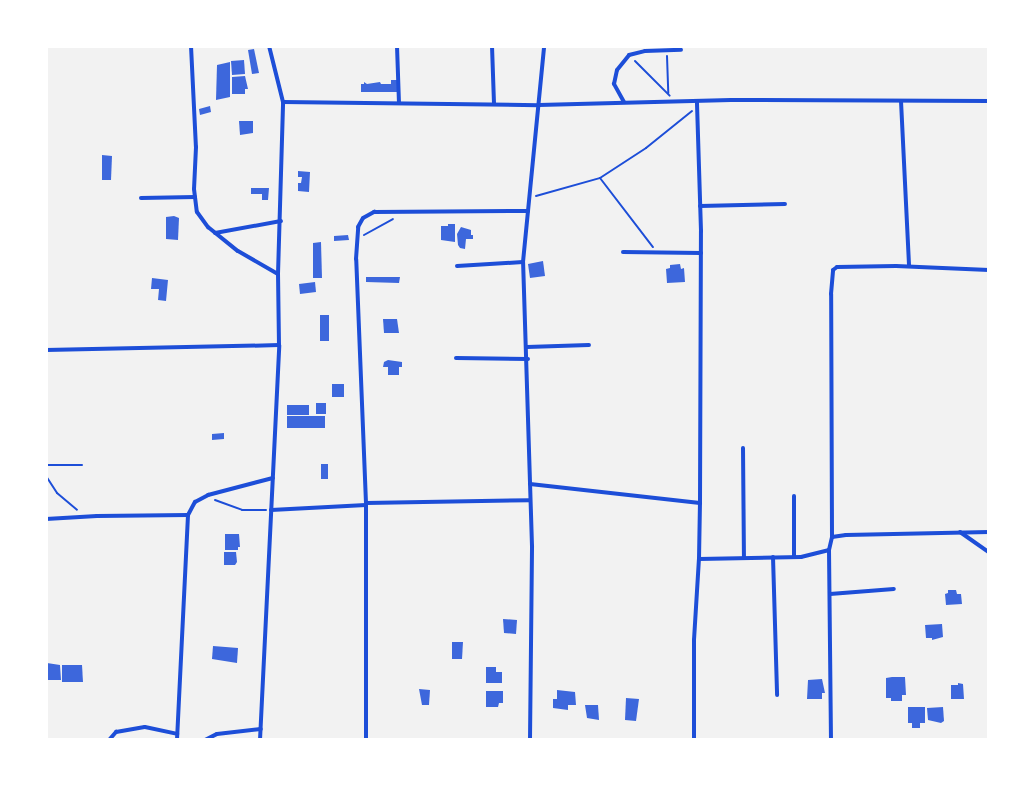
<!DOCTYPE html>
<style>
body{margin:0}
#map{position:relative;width:1035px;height:786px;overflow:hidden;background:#f2f2f2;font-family:"Open Sans",sans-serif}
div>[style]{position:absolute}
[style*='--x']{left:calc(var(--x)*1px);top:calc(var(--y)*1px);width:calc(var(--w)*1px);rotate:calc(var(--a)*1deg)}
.building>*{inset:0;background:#3d67dc}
.path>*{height:2px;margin:-1px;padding:0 1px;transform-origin:1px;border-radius:1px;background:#1d4ed8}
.service>*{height:2px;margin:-1px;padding:0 1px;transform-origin:1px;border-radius:1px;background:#1d4ed8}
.minor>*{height:4px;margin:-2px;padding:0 2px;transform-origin:2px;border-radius:2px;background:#1d4ed8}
span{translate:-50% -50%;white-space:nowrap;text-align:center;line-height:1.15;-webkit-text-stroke:5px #fff;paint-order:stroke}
.frame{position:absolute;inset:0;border:48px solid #fff;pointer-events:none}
</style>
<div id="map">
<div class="building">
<i style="clip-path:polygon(254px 49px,259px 73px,252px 74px,248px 50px)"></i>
<i style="clip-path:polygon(244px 60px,245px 74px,232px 75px,231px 61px)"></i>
<i style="clip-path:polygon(230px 62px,230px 97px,216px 100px,217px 65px)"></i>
<i style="clip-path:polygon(245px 76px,248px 89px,245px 89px,245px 94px,232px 94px,232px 77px)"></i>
<i style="clip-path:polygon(391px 80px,398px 80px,398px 92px,361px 92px,361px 84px,364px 84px,364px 82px,367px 84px,380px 82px,381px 84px,391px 84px)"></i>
<i style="clip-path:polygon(210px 106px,211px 112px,200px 115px,199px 109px)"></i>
<i style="clip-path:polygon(239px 121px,253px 121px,253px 133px,240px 135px)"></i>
<i style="clip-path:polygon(102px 155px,112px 156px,111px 180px,102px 180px)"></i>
<i style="clip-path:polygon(298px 171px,310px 172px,309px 192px,298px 191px,298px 183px,301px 183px,302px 177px,298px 177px)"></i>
<i style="clip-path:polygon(251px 188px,269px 188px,268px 200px,262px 200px,262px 194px,251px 194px)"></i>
<i style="clip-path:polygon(174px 216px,179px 218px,178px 240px,166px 239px,166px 217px)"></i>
<i style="clip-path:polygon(448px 224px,455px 224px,455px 242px,441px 240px,441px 226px,448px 226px)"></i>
<i style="clip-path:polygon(461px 227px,471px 230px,471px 235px,473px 235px,473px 239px,466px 239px,465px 249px,460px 248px,458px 245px,457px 234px)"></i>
<i style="clip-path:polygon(348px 235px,349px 240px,334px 241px,334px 236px)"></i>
<i style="clip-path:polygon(321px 242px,322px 278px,313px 278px,313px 243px)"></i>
<i style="clip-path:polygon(543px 261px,545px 276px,530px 278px,528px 264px)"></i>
<i style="clip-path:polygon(680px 264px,681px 269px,684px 268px,685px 282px,667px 283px,666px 269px,670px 268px,670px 265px)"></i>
<i style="clip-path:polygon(366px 277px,400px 277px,399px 283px,366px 282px)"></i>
<i style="clip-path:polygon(152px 278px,168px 280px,166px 301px,158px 300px,159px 289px,151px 289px)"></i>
<i style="clip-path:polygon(315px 282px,316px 292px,300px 294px,299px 284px)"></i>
<i style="clip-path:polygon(320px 315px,329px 315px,329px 341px,320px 341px)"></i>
<i style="clip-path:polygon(383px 319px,397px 319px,399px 333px,384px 333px)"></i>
<i style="clip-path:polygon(388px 360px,402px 362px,402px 367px,399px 367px,399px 375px,388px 375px,388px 367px,383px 367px,384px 362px)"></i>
<i style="clip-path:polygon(332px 384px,344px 384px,344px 397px,332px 397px)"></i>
<i style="clip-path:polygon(316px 403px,326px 403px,326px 414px,316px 414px)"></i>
<i style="clip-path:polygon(287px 405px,309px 405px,309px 415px,287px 415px)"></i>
<i style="clip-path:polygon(287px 416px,325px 416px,325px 428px,287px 428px)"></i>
<i style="clip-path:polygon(224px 433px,224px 439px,212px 440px,212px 434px)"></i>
<i style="clip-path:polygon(321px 464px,328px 464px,328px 479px,321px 479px)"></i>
<i style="clip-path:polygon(225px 534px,239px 534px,240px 547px,238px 547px,238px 550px,225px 550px)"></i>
<i style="clip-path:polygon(224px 552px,236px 552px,237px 562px,235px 565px,224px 565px)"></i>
<i style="clip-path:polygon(948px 590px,956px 590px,957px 594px,961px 594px,962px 604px,946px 605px,945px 594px,948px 593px)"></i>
<i style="clip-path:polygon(503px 619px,517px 620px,516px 634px,504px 633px)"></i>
<i style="clip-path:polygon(942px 624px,943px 637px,932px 640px,932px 638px,926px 638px,925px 625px)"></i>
<i style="clip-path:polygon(452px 642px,463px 642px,462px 659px,452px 659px)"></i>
<i style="clip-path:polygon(213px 646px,238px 648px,237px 663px,212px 659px)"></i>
<i style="clip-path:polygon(47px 663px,60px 665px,61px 680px,48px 680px,46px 683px)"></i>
<i style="clip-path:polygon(62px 665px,82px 665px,83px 682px,62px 682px)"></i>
<i style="clip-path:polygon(486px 667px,496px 667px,496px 672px,502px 672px,502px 683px,486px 683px)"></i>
<i style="clip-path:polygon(892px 677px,905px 677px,906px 695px,902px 695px,902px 701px,891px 701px,891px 698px,886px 698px,886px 678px)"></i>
<i style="clip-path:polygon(822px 679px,825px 693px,822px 693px,822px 699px,807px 699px,808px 680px)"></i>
<i style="clip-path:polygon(958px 683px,963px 684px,964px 699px,951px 699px,951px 685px,958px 685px)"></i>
<i style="clip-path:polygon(419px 689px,430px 690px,429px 705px,422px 705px)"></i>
<i style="clip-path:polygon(557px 690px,575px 692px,576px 705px,568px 705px,568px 710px,553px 708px,553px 699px,557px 699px)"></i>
<i style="clip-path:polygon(486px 691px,503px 691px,503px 703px,499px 703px,498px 707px,486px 707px)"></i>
<i style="clip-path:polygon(626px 698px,639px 699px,636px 721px,625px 720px)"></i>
<i style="clip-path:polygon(585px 705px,598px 705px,599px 720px,587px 718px)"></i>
<i style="clip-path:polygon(908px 707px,925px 707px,925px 723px,920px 723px,920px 728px,912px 728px,912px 723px,908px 723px)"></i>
<i style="clip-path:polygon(943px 707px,944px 721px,941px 723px,928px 720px,927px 708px)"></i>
</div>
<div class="path">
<i style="--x:667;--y:56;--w:37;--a:88"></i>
<i style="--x:635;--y:61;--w:49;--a:45"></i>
<i style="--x:600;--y:178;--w:87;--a:52.5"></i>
<i style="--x:536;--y:196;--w:66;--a:-15.7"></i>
<i style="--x:600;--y:178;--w:55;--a:-33.1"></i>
<i style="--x:646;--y:148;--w:59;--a:-38.8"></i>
<i style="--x:364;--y:235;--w:33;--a:-29"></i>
<i style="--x:46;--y:476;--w:20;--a:57"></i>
<i style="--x:57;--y:493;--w:26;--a:40"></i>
<i style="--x:215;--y:500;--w:29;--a:20"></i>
<i style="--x:242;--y:510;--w:24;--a:0"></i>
</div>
<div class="service">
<i style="--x:46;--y:465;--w:36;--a:0"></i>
</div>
<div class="minor">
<i style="--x:191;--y:46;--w:101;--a:87.2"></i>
<i style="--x:196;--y:147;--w:42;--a:92.7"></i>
<i style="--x:194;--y:189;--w:23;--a:83"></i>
<i style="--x:197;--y:212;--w:19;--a:54"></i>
<i style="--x:208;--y:227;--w:38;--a:39"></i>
<i style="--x:238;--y:251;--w:46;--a:29.9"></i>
<i style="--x:397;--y:46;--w:57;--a:88"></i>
<i style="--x:492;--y:46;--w:58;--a:88"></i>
<i style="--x:901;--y:101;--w:165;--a:87.2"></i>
<i style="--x:283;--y:102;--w:256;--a:0.7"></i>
<i style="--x:539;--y:105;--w:192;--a:-1.5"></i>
<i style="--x:731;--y:100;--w:258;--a:0.2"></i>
<i style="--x:624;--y:102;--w:21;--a:-119"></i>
<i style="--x:614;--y:84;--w:14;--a:-78"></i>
<i style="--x:617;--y:70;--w:19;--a:-51"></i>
<i style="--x:629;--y:55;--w:16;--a:-14"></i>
<i style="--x:645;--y:51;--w:36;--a:-2"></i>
<i style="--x:141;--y:198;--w:54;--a:-1.1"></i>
<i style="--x:700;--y:206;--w:85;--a:-1.3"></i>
<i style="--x:215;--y:233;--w:67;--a:-10.3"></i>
<i style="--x:623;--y:252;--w:78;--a:0.7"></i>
<i style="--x:457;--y:266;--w:66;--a:-3.5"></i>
<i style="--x:527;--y:347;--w:62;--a:-1.8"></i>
<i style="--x:46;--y:350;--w:233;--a:-1.2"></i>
<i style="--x:456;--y:358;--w:72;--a:0.8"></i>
<i style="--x:743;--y:448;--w:110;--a:89.5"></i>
<i style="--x:530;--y:484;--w:171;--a:6.4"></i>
<i style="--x:794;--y:496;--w:61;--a:90"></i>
<i style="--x:366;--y:503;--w:164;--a:-1"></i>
<i style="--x:271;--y:510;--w:95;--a:-3"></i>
<i style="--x:46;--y:519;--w:51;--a:-3.4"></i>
<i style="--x:97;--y:516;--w:91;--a:-0.6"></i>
<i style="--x:960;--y:532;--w:35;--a:35"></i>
<i style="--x:832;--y:537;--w:243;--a:-90.2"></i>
<i style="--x:831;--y:294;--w:24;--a:-85"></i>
<i style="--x:833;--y:270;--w:5;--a:-37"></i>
<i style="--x:837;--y:267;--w:59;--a:-1"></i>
<i style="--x:896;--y:266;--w:93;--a:2.5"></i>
<i style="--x:829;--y:550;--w:190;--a:89.4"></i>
<i style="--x:773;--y:557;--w:138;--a:88.3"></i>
<i style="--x:699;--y:559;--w:102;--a:-1.1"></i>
<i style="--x:801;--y:557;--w:29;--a:-14"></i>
<i style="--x:829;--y:550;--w:13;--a:-77"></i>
<i style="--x:832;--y:537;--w:14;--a:-8"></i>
<i style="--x:846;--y:535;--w:143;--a:-1.2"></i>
<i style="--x:830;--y:594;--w:64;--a:-4.5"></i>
<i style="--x:109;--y:740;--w:11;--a:-49"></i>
<i style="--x:116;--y:732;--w:29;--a:-10"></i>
<i style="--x:145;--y:727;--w:33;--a:12"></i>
<i style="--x:177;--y:740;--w:225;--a:-87.2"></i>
<i style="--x:188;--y:515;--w:15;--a:-62"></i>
<i style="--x:195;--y:502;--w:15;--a:-28"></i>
<i style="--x:208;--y:495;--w:67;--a:-14.7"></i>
<i style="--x:205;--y:740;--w:13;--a:-27"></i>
<i style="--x:217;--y:734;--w:44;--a:-6.5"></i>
<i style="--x:260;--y:740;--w:395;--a:-87.2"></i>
<i style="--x:279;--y:345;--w:71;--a:-90.8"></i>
<i style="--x:278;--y:274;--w:172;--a:-88.3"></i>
<i style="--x:283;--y:102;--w:58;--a:-104"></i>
<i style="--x:366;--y:740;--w:237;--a:-90"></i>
<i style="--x:366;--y:503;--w:244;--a:-92.3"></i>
<i style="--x:356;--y:259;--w:32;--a:-86"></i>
<i style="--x:358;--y:227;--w:10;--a:-61"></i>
<i style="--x:363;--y:218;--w:13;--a:-29"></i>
<i style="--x:374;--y:212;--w:154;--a:-0.4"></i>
<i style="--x:530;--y:740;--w:194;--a:-89.4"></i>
<i style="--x:532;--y:546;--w:284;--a:-91.8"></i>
<i style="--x:523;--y:262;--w:217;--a:-84.4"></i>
<i style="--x:694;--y:740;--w:100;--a:-90"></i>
<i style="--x:694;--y:640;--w:81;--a:-86.5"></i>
<i style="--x:699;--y:559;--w:56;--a:-89"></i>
<i style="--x:700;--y:503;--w:272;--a:-89.8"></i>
<i style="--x:701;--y:231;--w:130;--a:-91.8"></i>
</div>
<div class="frame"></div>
</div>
